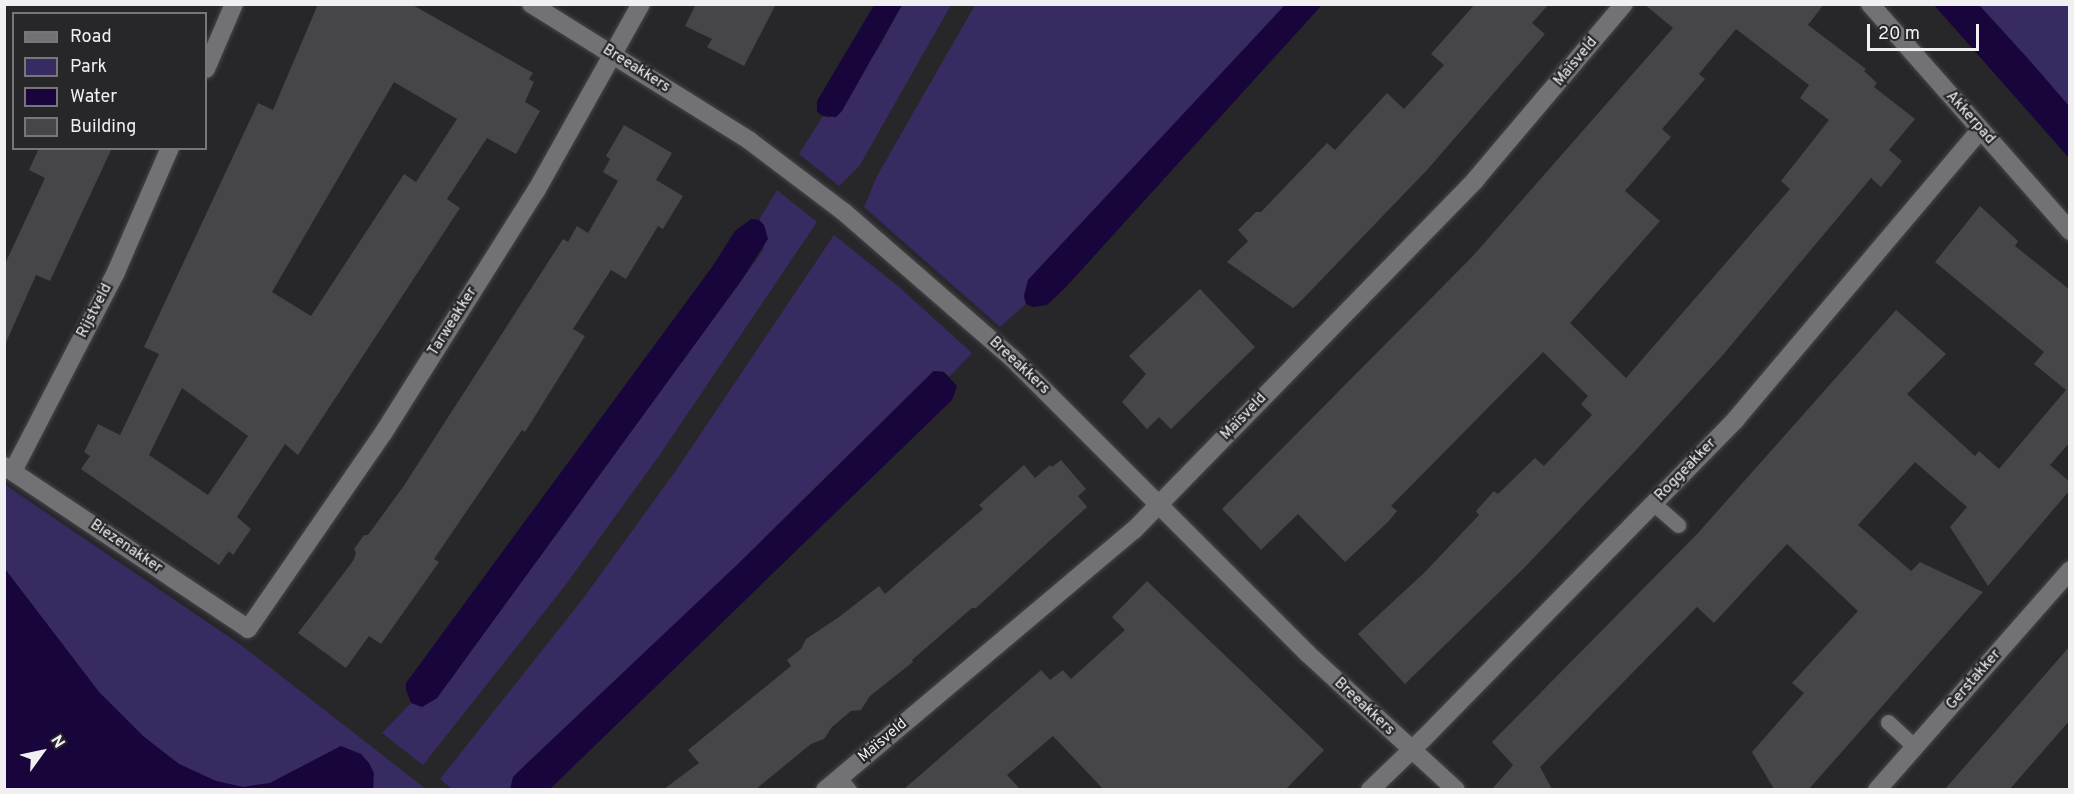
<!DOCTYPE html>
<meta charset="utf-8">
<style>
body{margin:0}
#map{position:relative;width:2074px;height:794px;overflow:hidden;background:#272629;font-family:Overpass,sans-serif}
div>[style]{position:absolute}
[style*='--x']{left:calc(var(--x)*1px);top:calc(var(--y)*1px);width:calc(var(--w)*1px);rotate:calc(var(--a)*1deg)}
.green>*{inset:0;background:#372b61}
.water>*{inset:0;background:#18053b}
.building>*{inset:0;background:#464649}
.roads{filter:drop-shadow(0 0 2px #464548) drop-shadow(0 0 2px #464548)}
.lane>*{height:15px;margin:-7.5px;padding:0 7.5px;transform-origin:7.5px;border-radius:7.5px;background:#727275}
.street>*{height:18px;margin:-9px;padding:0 9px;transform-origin:9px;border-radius:9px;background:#727275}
span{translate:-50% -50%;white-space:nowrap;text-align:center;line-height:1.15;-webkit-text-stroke:4.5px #272629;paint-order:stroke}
.street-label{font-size:15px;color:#f0f0f2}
.frame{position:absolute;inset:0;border:6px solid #f0f0f2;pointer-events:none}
.legend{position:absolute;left:12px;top:12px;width:195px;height:138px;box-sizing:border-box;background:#272629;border:2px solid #777779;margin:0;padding:8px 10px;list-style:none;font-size:18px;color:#f0f0f2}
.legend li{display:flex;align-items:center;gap:12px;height:30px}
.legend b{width:30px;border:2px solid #777779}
.north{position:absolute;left:12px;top:722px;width:60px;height:60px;-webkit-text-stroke:4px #272629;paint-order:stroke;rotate:57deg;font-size:16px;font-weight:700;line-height:24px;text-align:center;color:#f0f0f2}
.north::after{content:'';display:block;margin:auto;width:21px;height:27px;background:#f0f0f2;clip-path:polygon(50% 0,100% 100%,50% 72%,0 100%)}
.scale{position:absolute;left:1867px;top:24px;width:112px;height:27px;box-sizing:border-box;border:3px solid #f0f0f2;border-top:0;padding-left:8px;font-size:18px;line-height:21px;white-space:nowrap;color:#f0f0f2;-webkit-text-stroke:4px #272629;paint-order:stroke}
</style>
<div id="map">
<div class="green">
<i style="clip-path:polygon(902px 5px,951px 5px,860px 165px,839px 186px,799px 154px,823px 116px,829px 118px,879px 47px)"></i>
<i style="clip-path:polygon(975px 5px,1285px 5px,1028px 280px,1024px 296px,1026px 304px,1000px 327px,864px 207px,877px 176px)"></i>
<i style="clip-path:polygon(1979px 5px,2069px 5px,2069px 106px,2030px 61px)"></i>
<i style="clip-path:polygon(777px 190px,817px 222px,659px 456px,564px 587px,423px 765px,382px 733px,411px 703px,422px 707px,437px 698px,741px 281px,764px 249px,764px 225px,759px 220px)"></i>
<i style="clip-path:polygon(834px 235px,899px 287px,972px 353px,949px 377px,944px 372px,933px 371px,738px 564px,521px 769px,510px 789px,452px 789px,440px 779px,582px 600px,677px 469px)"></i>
<i style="clip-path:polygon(4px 484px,241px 645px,426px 789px,373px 789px,374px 783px,341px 746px,270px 783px,243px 787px,216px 781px,179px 764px,143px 736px,99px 692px,5px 569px)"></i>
</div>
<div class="water">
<i style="clip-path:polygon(874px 5px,902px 5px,842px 111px,836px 117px,823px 116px,817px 112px,817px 101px)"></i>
<i style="clip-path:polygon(1285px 5px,1322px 5px,1065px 288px,1047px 305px,1033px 307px,1026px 304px,1024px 296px,1028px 280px)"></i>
<i style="clip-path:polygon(1934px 5px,1979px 5px,2030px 61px,2069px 106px,2069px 158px)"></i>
<i style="clip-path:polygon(751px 219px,759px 220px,764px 225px,768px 239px,741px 281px,437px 698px,422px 707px,411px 703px,406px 690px,406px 683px,712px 267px,735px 231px)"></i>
<i style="clip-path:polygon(934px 371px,944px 372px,957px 386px,952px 400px,550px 789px,510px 789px,513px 777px,521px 769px,738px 564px)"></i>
<i style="clip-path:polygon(5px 569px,99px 692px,143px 736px,179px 764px,216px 781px,243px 787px,270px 783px,341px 746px,361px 754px,369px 763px,374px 773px,373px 789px,5px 789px)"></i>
</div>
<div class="building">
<i style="clip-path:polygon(evenodd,318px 4px,411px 4px,533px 73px,529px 79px,534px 82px,525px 102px,540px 111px,516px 154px,487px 138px,447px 199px,460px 208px,298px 455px,285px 444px,237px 517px,251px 529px,233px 555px,229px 551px,219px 565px,81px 469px,90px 456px,84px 452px,98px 424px,120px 435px,159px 354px,144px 347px,258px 103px,273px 110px,318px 4px,394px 82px,457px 119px,416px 182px,404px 174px,311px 316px,272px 292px,394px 82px,318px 4px,182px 388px,248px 436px,208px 495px,149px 455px,182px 388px)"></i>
<i style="clip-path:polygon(696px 4px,776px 4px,744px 66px,707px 47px,712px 39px,685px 26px)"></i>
<i style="clip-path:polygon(1475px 4px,1549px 4px,1532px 23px,1545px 34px,1427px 170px,1298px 304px,1293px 308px,1227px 262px,1248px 241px,1238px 230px,1256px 212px,1261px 212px,1327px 143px,1335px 150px,1387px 93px,1404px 109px,1444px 65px,1431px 54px)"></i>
<i style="clip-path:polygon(evenodd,1644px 4px,1824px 4px,1808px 25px,1866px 69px,1864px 71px,1877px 83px,1874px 87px,1915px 119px,1889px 150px,1902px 161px,1881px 187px,1871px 178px,1722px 356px,1637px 449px,1526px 566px,1405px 684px,1358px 634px,1424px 573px,1479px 515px,1476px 511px,1494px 491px,1498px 494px,1535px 458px,1544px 466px,1592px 415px,1581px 404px,1588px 396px,1543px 352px,1391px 506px,1397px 511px,1388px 522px,1345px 562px,1298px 514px,1261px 550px,1222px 509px,1472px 257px,1673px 28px,1644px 4px,1736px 29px,1809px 85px,1800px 98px,1829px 120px,1781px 181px,1790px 189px,1626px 378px,1570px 323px,1660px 221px,1625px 191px,1671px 137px,1662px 129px,1705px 79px,1699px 74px,1736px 29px)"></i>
<i style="clip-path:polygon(624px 125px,672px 153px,656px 180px,683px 196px,663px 229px,658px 226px,626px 279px,611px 270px,573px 329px,585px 336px,525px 432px,522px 430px,434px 559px,439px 562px,381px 644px,369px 636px,346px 668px,298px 633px,353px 561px,356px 553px,354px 549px,364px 535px,368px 535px,403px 487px,563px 239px,568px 242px,577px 226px,588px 233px,618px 181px,603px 172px,610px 159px,606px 156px)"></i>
<i style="clip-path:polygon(39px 148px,112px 148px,50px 281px,36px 275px,4px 347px,4px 266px,45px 178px,29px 170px)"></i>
<i style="clip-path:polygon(1980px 206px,2018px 241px,2015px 246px,2070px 290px,2070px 442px,2050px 465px,2070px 482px,2070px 490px,1988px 586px,1950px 527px,1967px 507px,1915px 462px,1858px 525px,1911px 571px,1920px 562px,1983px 592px,1809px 789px,1774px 789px,1752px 752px,1804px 693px,1792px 683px,1858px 611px,1787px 544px,1714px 623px,1697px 607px,1540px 767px,1552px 789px,1492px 789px,1513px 765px,1492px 742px,1698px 533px,1896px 310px,1946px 354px,1907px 394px,1975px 456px,1979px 451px,1999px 469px,2066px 390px,2034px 364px,2044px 352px,1935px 262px)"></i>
<i style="clip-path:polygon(1200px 289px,1255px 347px,1171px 429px,1159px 417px,1147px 429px,1122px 402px,1146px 374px,1129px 356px)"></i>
<i style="clip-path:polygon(1061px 460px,1086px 489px,1078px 496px,1087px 507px,976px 608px,972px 608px,912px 660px,913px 662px,870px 696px,861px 710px,851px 711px,832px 727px,824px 739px,811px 744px,756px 789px,664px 789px,699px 763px,688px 750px,791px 666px,787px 660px,801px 649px,806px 639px,839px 617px,879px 586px,885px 594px,983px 509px,979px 505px,1024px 465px,1035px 478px,1050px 465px,1052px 467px)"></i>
<i style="clip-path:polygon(1147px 581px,1324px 750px,1286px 789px,1103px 789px,1053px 736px,1007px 775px,1020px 789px,904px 789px,1041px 670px,1050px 680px,1063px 670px,1071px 679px,1125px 630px,1112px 617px)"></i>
<i style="clip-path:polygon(2070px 646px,2070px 720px,2010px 789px,1945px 789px)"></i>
</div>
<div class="roads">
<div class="lane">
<i style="--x:1654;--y:504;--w:32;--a:41"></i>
<i style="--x:1888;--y:722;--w:37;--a:43"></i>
<i style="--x:839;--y:778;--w:16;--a:50"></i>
</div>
<div class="street">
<i style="--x:531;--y:4;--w:258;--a:32"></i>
<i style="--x:750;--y:141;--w:118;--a:37.1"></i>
<i style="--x:844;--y:212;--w:223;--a:41"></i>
<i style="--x:1012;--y:358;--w:417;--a:45"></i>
<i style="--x:1307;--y:653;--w:202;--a:42.6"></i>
<i style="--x:1870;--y:4;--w:303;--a:48.6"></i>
<i style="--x:206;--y:69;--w:71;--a:-66.7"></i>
<i style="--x:4;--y:466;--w:293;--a:33.7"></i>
<i style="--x:248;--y:629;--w:239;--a:-55.4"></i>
<i style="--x:384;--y:432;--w:285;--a:-57.8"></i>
<i style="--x:536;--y:191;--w:214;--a:-60.7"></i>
<i style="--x:13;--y:471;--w:224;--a:-62.6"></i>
<i style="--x:116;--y:272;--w:135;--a:-66.5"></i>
<i style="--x:825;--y:790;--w:404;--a:-40.1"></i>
<i style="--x:1134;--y:530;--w:490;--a:-45.7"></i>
<i style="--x:1476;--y:179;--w:229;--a:-49.8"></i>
<i style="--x:1370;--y:790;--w:75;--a:-43.9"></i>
<i style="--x:1424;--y:738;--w:446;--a:-45.6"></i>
<i style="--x:1736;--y:419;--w:378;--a:-49.8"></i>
<i style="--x:1877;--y:790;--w:293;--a:-48.7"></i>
</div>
</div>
<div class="street-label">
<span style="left:1576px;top:62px;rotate:-50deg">Maïsveld</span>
<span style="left:636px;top:69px;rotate:32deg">Breeakkers</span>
<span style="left:1970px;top:118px;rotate:48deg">Akkerpad</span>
<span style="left:95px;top:311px;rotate:-63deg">Rijstveld</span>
<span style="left:453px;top:322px;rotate:-58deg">Tarweakker</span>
<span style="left:1019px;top:366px;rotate:43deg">Breeakkers</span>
<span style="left:1244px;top:417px;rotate:-46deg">Maïsveld</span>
<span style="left:1686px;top:470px;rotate:-46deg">Roggeakker</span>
<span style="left:126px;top:547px;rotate:34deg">Biezenakker</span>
<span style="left:1974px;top:680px;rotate:-49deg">Gerstakker</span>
<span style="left:1364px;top:707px;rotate:43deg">Breeakkers</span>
<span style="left:883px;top:741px;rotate:-40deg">Maïsveld</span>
</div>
<div class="frame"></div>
<ul class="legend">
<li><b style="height:8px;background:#727275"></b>Road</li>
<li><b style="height:16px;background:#372b61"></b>Park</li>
<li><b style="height:16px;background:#18053b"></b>Water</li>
<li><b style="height:16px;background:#464649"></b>Building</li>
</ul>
<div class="north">N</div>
<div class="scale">20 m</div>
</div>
